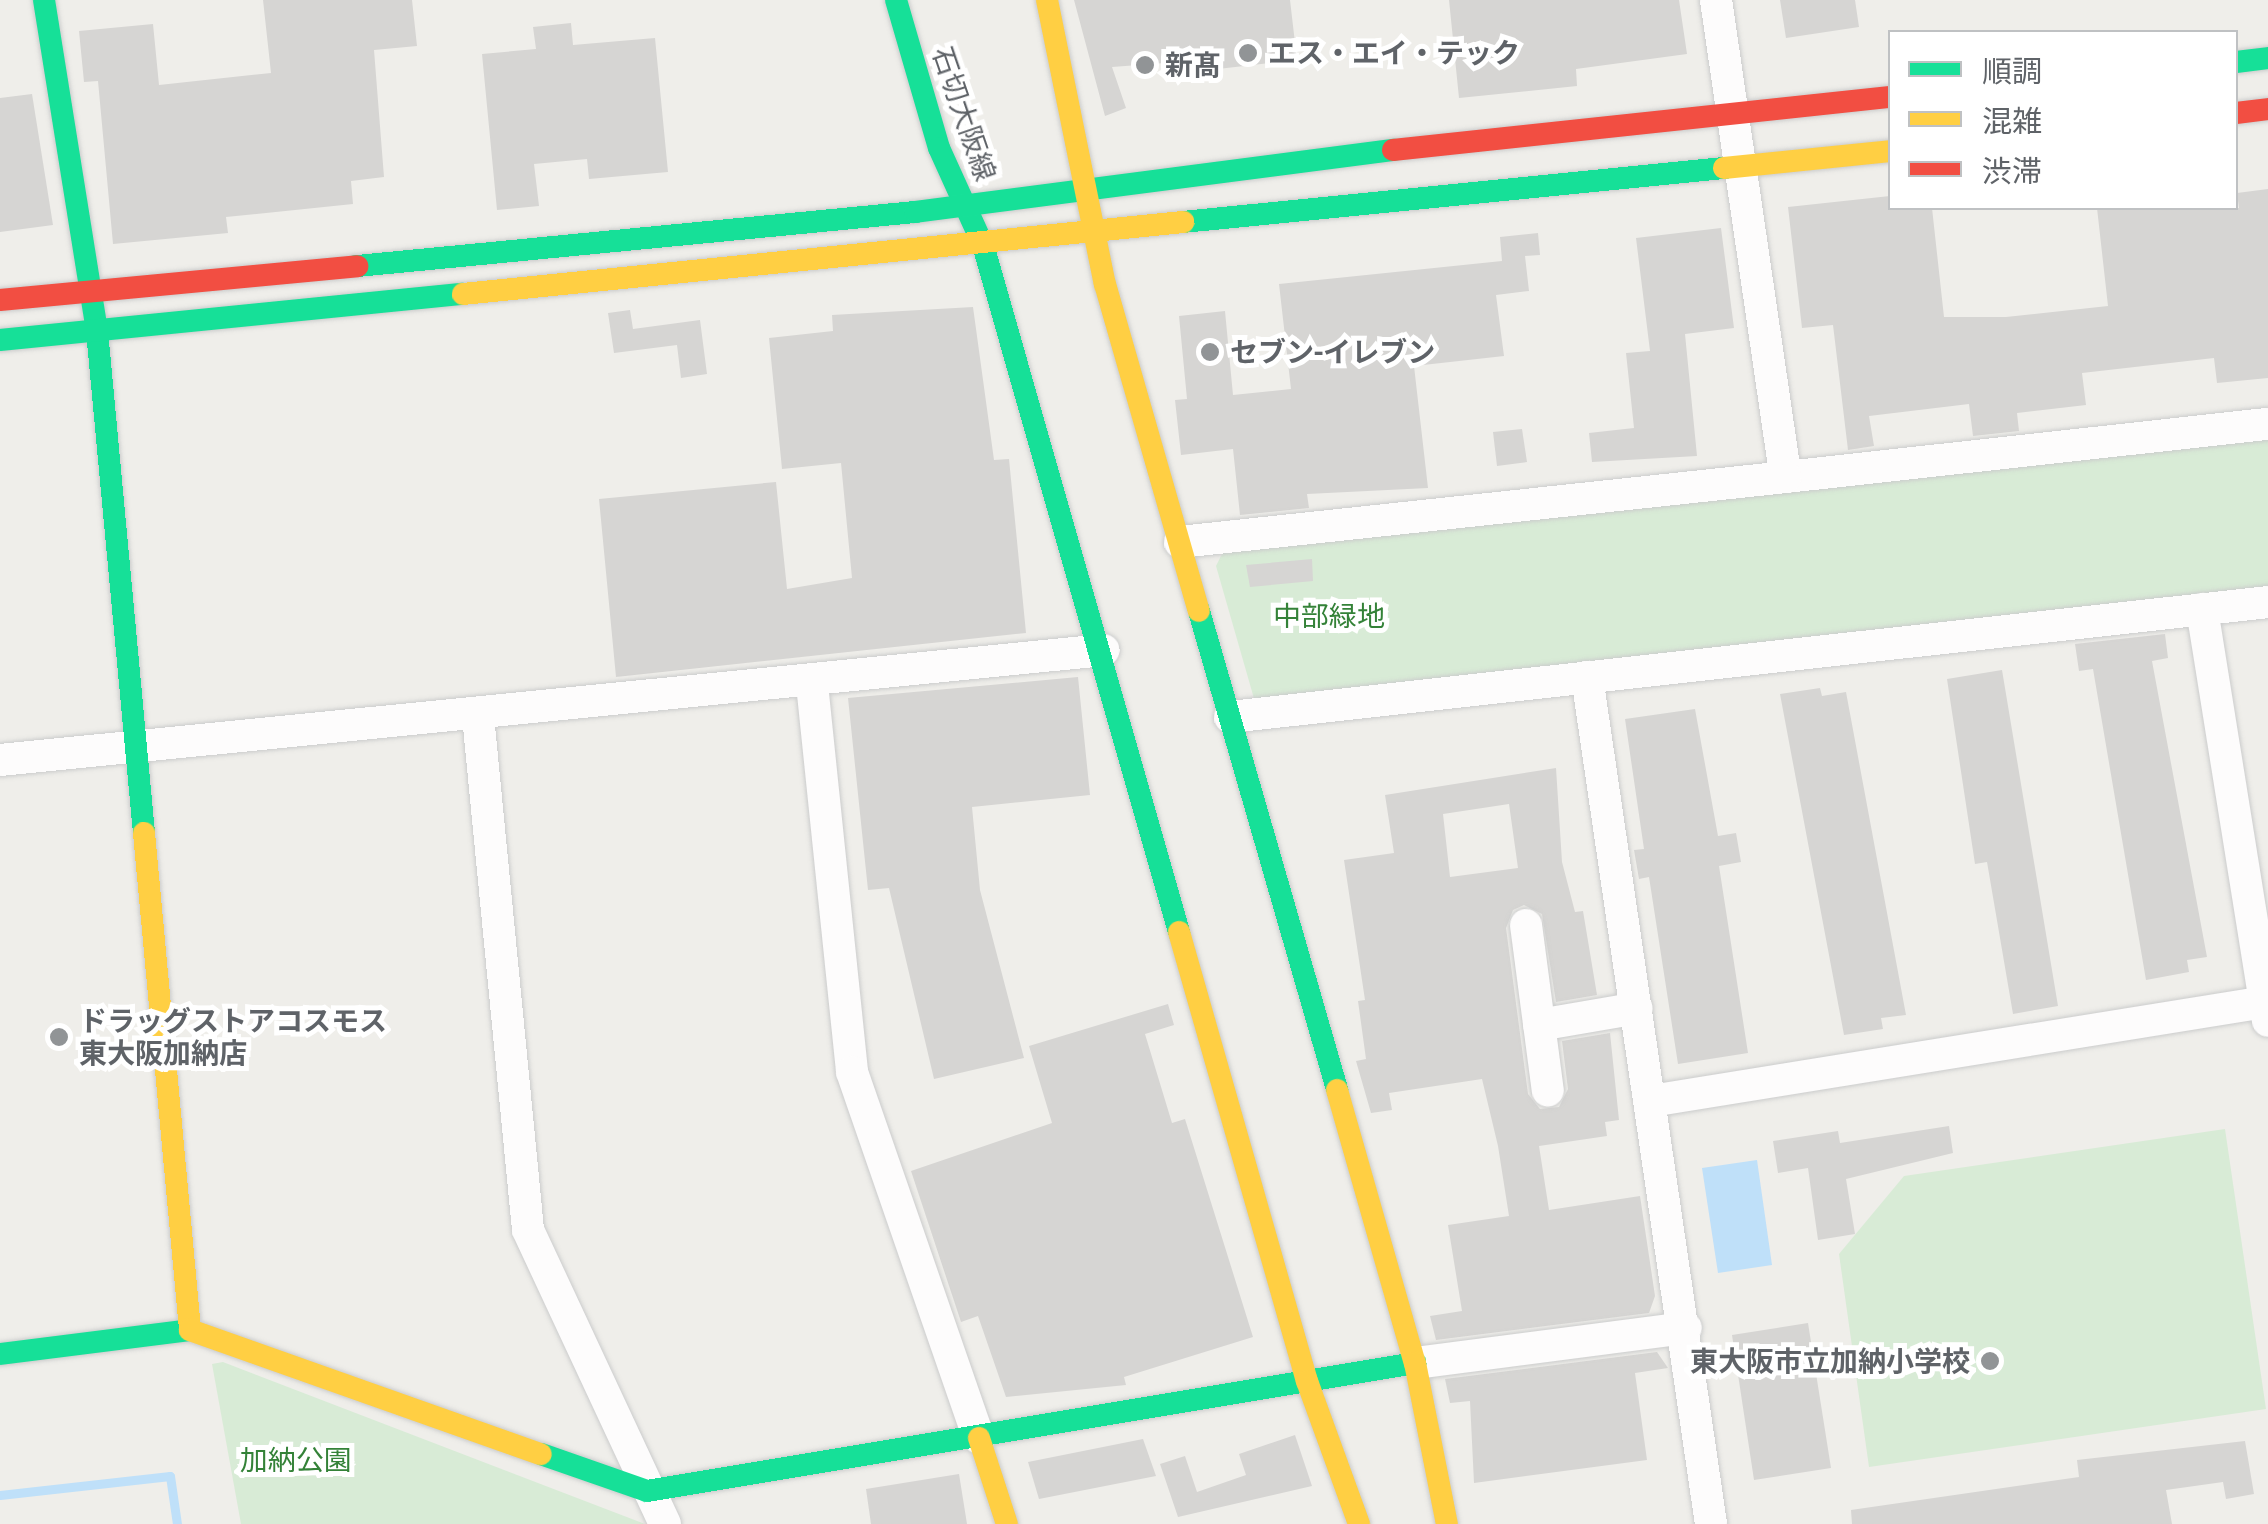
<!DOCTYPE html>
<meta charset="utf-8">
<style>
body{margin:0}
#map{position:relative;width:2268px;height:1524px;overflow:hidden;background:#efeeea;font-family:Ubuntu,"Noto Sans JP",sans-serif}
div>[style]{position:absolute}
[style*='--x']{left:calc(var(--x)*1px);top:calc(var(--y)*1px);width:calc(var(--w)*1px);rotate:calc(var(--a)*1deg)}
.green>*{inset:0;background:#d8ebd6}
.water>*{inset:0;background:#bfe0f9}
.stream>*{height:9px;margin:-4.5px;padding:0 4.5px;transform-origin:4.5px;border-radius:4.5px;background:#bfe0f9}
.building>*{inset:0;background:#d6d5d3}
.roads{filter:drop-shadow(0 0 2px #cbcccc) drop-shadow(0 0 2px #cbcccc)}
.street>*{height:32px;margin:-16px;padding:0 16px;transform-origin:16px;border-radius:16px;background:#fdfcfc}
.fast>*{height:22px;margin:-11px;padding:0 11px;transform-origin:11px;border-radius:11px;background:#16e098}
.slow>*{height:22px;margin:-11px;padding:0 11px;transform-origin:11px;border-radius:11px;background:#ffcf43}
.jam>*{height:22px;margin:-11px;padding:0 11px;transform-origin:11px;border-radius:11px;background:#f24e42}
.dots>*{width:28px;height:28px;translate:-50% -50%;box-sizing:border-box;border:5px solid #fff;border-radius:50%}
span{translate:-50% -50%;white-space:nowrap;text-align:center;line-height:1.15;-webkit-text-stroke:10px #fff;paint-order:stroke}
.poi-label{font-size:28px;color:#5f6368;font-weight:700}
.left{translate:0 -50%;text-align:left}
.right{translate:-100% -50%;text-align:right}
.street-label{font-size:28px;color:#5f6368}
.park-label{font-size:28px;color:#348238}
.legend{position:absolute;left:1888px;top:30px;width:350px;height:180px;box-sizing:border-box;background:#fff;border:2px solid #bfc1c3;margin:0;padding:12px 18px;list-style:none;font-size:30px;color:#5f6368}
.legend li{display:flex;align-items:center;gap:20px;height:50px}
.legend b{width:50px;border:2px solid #bfc1c3}
</style>
<div id="map">
<div class="green">
<i style="clip-path:polygon(2268px 436px,2268px 588px,1255px 702px,1216px 566px,1224px 550px)"></i>
<i style="clip-path:polygon(2225px 1129px,2266px 1409px,1869px 1467px,1839px 1254px,1904px 1176px)"></i>
<i style="clip-path:polygon(223px 1362px,645px 1524px,241px 1524px,212px 1364px)"></i>
</div>
<div class="water">
<i style="clip-path:polygon(1757px 1160px,1772px 1265px,1718px 1273px,1702px 1168px)"></i>
</div>
<div class="stream">
<i style="--x:0;--y:1495;--w:171;--a:-6.4"></i>
<i style="--x:170;--y:1476;--w:49;--a:81.7"></i>
</div>
<div class="building">
<i style="clip-path:polygon(263px 0,412px 0,417px 46px,374px 50px,384px 177px,351px 181px,353px 204px,226px 217px,228px 233px,113px 244px,98px 81px,84px 82px,79px 31px,153px 24px,159px 85px,271px 73px)"></i>
<i style="clip-path:polygon(1074px 0,1290px 0,1297px 60px,1218px 69px,1217px 59px,1112px 67px,1126px 108px,1105px 116px)"></i>
<i style="clip-path:polygon(1449px 0,1679px 0,1687px 54px,1576px 69px,1577px 86px,1459px 98px)"></i>
<i style="clip-path:polygon(1780px 0,1855px 0,1859px 27px,1786px 38px)"></i>
<i style="clip-path:polygon(571px 23px,573px 45px,655px 38px,668px 172px,589px 179px,587px 159px,534px 164px,539px 206px,497px 210px,482px 54px,536px 49px,533px 27px)"></i>
<i style="clip-path:polygon(32px 94px,53px 225px,0 232px,0 98px)"></i>
<i style="clip-path:polygon(2268px 189px,2268px 378px,2217px 383px,2214px 358px,2082px 373px,2086px 405px,2017px 413px,2019px 431px,1973px 436px,1969px 404px,1869px 416px,1874px 446px,1848px 450px,1833px 325px,1802px 328px,1788px 207px,1890px 196px,1890px 208px,1932px 208px,1944px 317px,2006px 317px,2108px 306px,2097px 208px,2239px 208px,2237px 193px)"></i>
<i style="clip-path:polygon(1721px 228px,1734px 328px,1685px 334px,1697px 456px,1592px 462px,1589px 433px,1634px 428px,1626px 353px,1650px 351px,1636px 238px)"></i>
<i style="clip-path:polygon(1538px 233px,1540px 255px,1525px 256px,1529px 291px,1496px 295px,1504px 356px,1414px 366px,1428px 488px,1307px 494px,1309px 508px,1240px 515px,1233px 449px,1181px 455px,1175px 400px,1187px 399px,1179px 316px,1225px 311px,1233px 395px,1291px 389px,1279px 284px,1502px 261px,1500px 237px)"></i>
<i style="clip-path:polygon(973px 307px,994px 460px,1009px 459px,1026px 633px,616px 677px,599px 499px,776px 482px,787px 589px,852px 578px,841px 463px,782px 469px,769px 338px,833px 331px,832px 315px)"></i>
<i style="clip-path:polygon(630px 310px,633px 329px,700px 320px,707px 374px,681px 378px,677px 345px,614px 353px,608px 313px)"></i>
<i style="clip-path:polygon(1522px 429px,1527px 462px,1497px 466px,1493px 432px)"></i>
<i style="clip-path:polygon(1312px 559px,1313px 581px,1250px 587px,1246px 565px)"></i>
<i style="clip-path:polygon(2165px 634px,2168px 658px,2152px 661px,2207px 957px,2187px 960px,2189px 972px,2146px 980px,2093px 669px,2079px 671px,2075px 644px)"></i>
<i style="clip-path:polygon(2002px 670px,2058px 1006px,2013px 1014px,1987px 862px,1975px 864px,1947px 679px)"></i>
<i style="clip-path:polygon(1078px 677px,1090px 795px,972px 807px,980px 890px,1024px 1058px,934px 1079px,889px 888px,868px 890px,848px 698px)"></i>
<i style="clip-path:polygon(1820px 688px,1822px 696px,1846px 692px,1906px 1015px,1881px 1018px,1883px 1029px,1844px 1035px,1780px 694px)"></i>
<i style="clip-path:polygon(1695px 709px,1718px 836px,1736px 833px,1741px 862px,1719px 866px,1748px 1053px,1678px 1064px,1649px 877px,1639px 879px,1634px 850px,1644px 849px,1625px 719px)"></i>
<i style="clip-path:polygon(evenodd,1556px 768px,1562px 862px,1575px 912px,1583px 911px,1597px 995px,1556px 1002px,1542px 914px,1524px 905px,1513px 910px,1506px 928px,1528px 1094px,1540px 1109px,1559px 1107px,1568px 1089px,1562px 1041px,1610px 1033px,1619px 1120px,1605px 1122px,1607px 1136px,1539px 1146px,1549px 1210px,1640px 1196px,1655px 1296px,1649px 1313px,1436px 1340px,1430px 1316px,1462px 1311px,1448px 1225px,1509px 1216px,1498px 1146px,1482px 1079px,1389px 1093px,1392px 1110px,1371px 1113px,1356px 1061px,1366px 1059px,1358px 1001px,1365px 1000px,1344px 860px,1394px 853px,1385px 795px,1556px 768px,1509px 804px,1518px 868px,1450px 877px,1443px 814px,1509px 804px)"></i>
<i style="clip-path:polygon(1168px 1004px,1174px 1025px,1145px 1034px,1172px 1123px,1185px 1119px,1253px 1337px,1124px 1377px,1126px 1385px,1006px 1397px,978px 1316px,961px 1322px,911px 1171px,1052px 1123px,1029px 1046px)"></i>
<i style="clip-path:polygon(1949px 1126px,1953px 1153px,1846px 1179px,1855px 1234px,1818px 1240px,1808px 1168px,1778px 1173px,1773px 1141px,1838px 1131px,1840px 1143px)"></i>
<i style="clip-path:polygon(1808px 1323px,1831px 1468px,1754px 1480px,1732px 1335px)"></i>
<i style="clip-path:polygon(1657px 1352px,1668px 1368px,1635px 1373px,1647px 1460px,1474px 1483px,1470px 1401px,1450px 1403px,1445px 1379px)"></i>
<i style="clip-path:polygon(1295px 1435px,1312px 1486px,1178px 1517px,1160px 1464px,1185px 1456px,1197px 1492px,1246px 1475px,1239px 1454px)"></i>
<i style="clip-path:polygon(1143px 1439px,1156px 1476px,1039px 1499px,1028px 1462px)"></i>
<i style="clip-path:polygon(2245px 1441px,2254px 1494px,2226px 1499px,2223px 1482px,2166px 1490px,2172px 1524px,1852px 1524px,1851px 1510px,2079px 1477px,2077px 1460px)"></i>
<i style="clip-path:polygon(959px 1474px,967px 1524px,871px 1524px,866px 1489px)"></i>
</div>
<div class="roads">
<div class="street">
<i style="--x:1716;--y:0;--w:482;--a:81.7"></i>
<i style="--x:1786;--y:477;--w:485;--a:-6.3"></i>
<i style="--x:1180;--y:542;--w:609;--a:-6.12"></i>
<i style="--x:2202;--y:609;--w:417;--a:80.9"></i>
<i style="--x:1587;--y:677;--w:856;--a:81.67"></i>
<i style="--x:812;--y:684;--w:390;--a:84.1"></i>
<i style="--x:852;--y:1072;--w:387;--a:70.9"></i>
<i style="--x:478;--y:716;--w:516;--a:84.44"></i>
<i style="--x:528;--y:1230;--w:324;--a:65"></i>
<i style="--x:1230;--y:717;--w:1044;--a:-6.32"></i>
<i style="--x:0;--y:760;--w:1109;--a:-5.69"></i>
<i style="--x:1526;--y:925;--w:167;--a:82.5"></i>
<i style="--x:1539;--y:1025;--w:99;--a:-9.8"></i>
<i style="--x:1651;--y:1101;--w:622;--a:-9.16"></i>
<i style="--x:1415;--y:1363;--w:273;--a:-7.4"></i>
</div>
<div class="fast">
<i style="--x:44;--y:0;--w:335;--a:80.9"></i>
<i style="--x:97;--y:331;--w:504;--a:84.65"></i>
<i style="--x:896;--y:0;--w:154;--a:73.8"></i>
<i style="--x:939;--y:148;--w:107;--a:65.6"></i>
<i style="--x:983;--y:245;--w:714;--a:74.08"></i>
<i style="--x:2236;--y:62;--w:32;--a:-7"></i>
<i style="--x:1183;--y:222;--w:544;--a:-5.7"></i>
<i style="--x:357;--y:266;--w:561;--a:-5.53"></i>
<i style="--x:915;--y:212;--w:482;--a:-7.4"></i>
<i style="--x:0;--y:340;--w:465;--a:-5.7"></i>
<i style="--x:1199;--y:611;--w:498;--a:73.9"></i>
<i style="--x:0;--y:1354;--w:192;--a:-7.2"></i>
<i style="--x:541;--y:1454;--w:112;--a:19.2"></i>
<i style="--x:647;--y:1491;--w:779;--a:-9.46"></i>
</div>
<div class="slow">
<i style="--x:1047;--y:0;--w:290;--a:78.5"></i>
<i style="--x:1105;--y:284;--w:340;--a:74"></i>
<i style="--x:1724;--y:168;--w:167;--a:-5.8"></i>
<i style="--x:463;--y:294;--w:724;--a:-5.71"></i>
<i style="--x:144;--y:833;--w:499;--a:84.7"></i>
<i style="--x:190;--y:1330;--w:372;--a:19.5"></i>
<i style="--x:1179;--y:932;--w:467;--a:74.1"></i>
<i style="--x:1307;--y:1381;--w:152;--a:70"></i>
<i style="--x:1337;--y:1090;--w:284;--a:74.1"></i>
<i style="--x:1415;--y:1363;--w:164;--a:78.8"></i>
<i style="--x:979;--y:1438;--w:90;--a:72"></i>
</div>
<div class="jam">
<i style="--x:2236;--y:113;--w:32;--a:-7"></i>
<i style="--x:1393;--y:150;--w:500;--a:-6.1"></i>
<i style="--x:0;--y:300;--w:359;--a:-5.4"></i>
</div>
</div>
<div class="dots">
<i style="left:1248px;top:53px;background:#919496"></i>
<i style="left:1145px;top:65px;background:#919496"></i>
<i style="left:1210px;top:352px;background:#919496"></i>
<i style="left:59px;top:1037px;background:#919496"></i>
<i style="left:1990px;top:1361px;background:#919496"></i>
</div>
<div class="poi-label">
<span class="left" style="left:1268px;top:53px">エス・エイ・テック</span>
<span class="left" style="left:1165px;top:65px">新髙</span>
<span class="left" style="left:1230px;top:352px">セブン-イレブン</span>
<span class="left" style="left:79px;top:1037px">ドラッグストアコスモス<br>東大阪加納店</span>
<span class="right" style="left:1970px;top:1361px">東大阪市立加納小学校</span>
</div>
<div class="street-label">
<span style="left:964px;top:114px;rotate:71deg">石切大阪線</span>
</div>
<div class="park-label">
<span style="left:1329px;top:616px">中部緑地</span>
<span style="left:296px;top:1460px">加納公園</span>
</div>
<ul class="legend">
<li><b style="height:12px;background:#16e098"></b>順調</li>
<li><b style="height:12px;background:#ffcf43"></b>混雑</li>
<li><b style="height:12px;background:#f24e42"></b>渋滞</li>
</ul>
</div>
